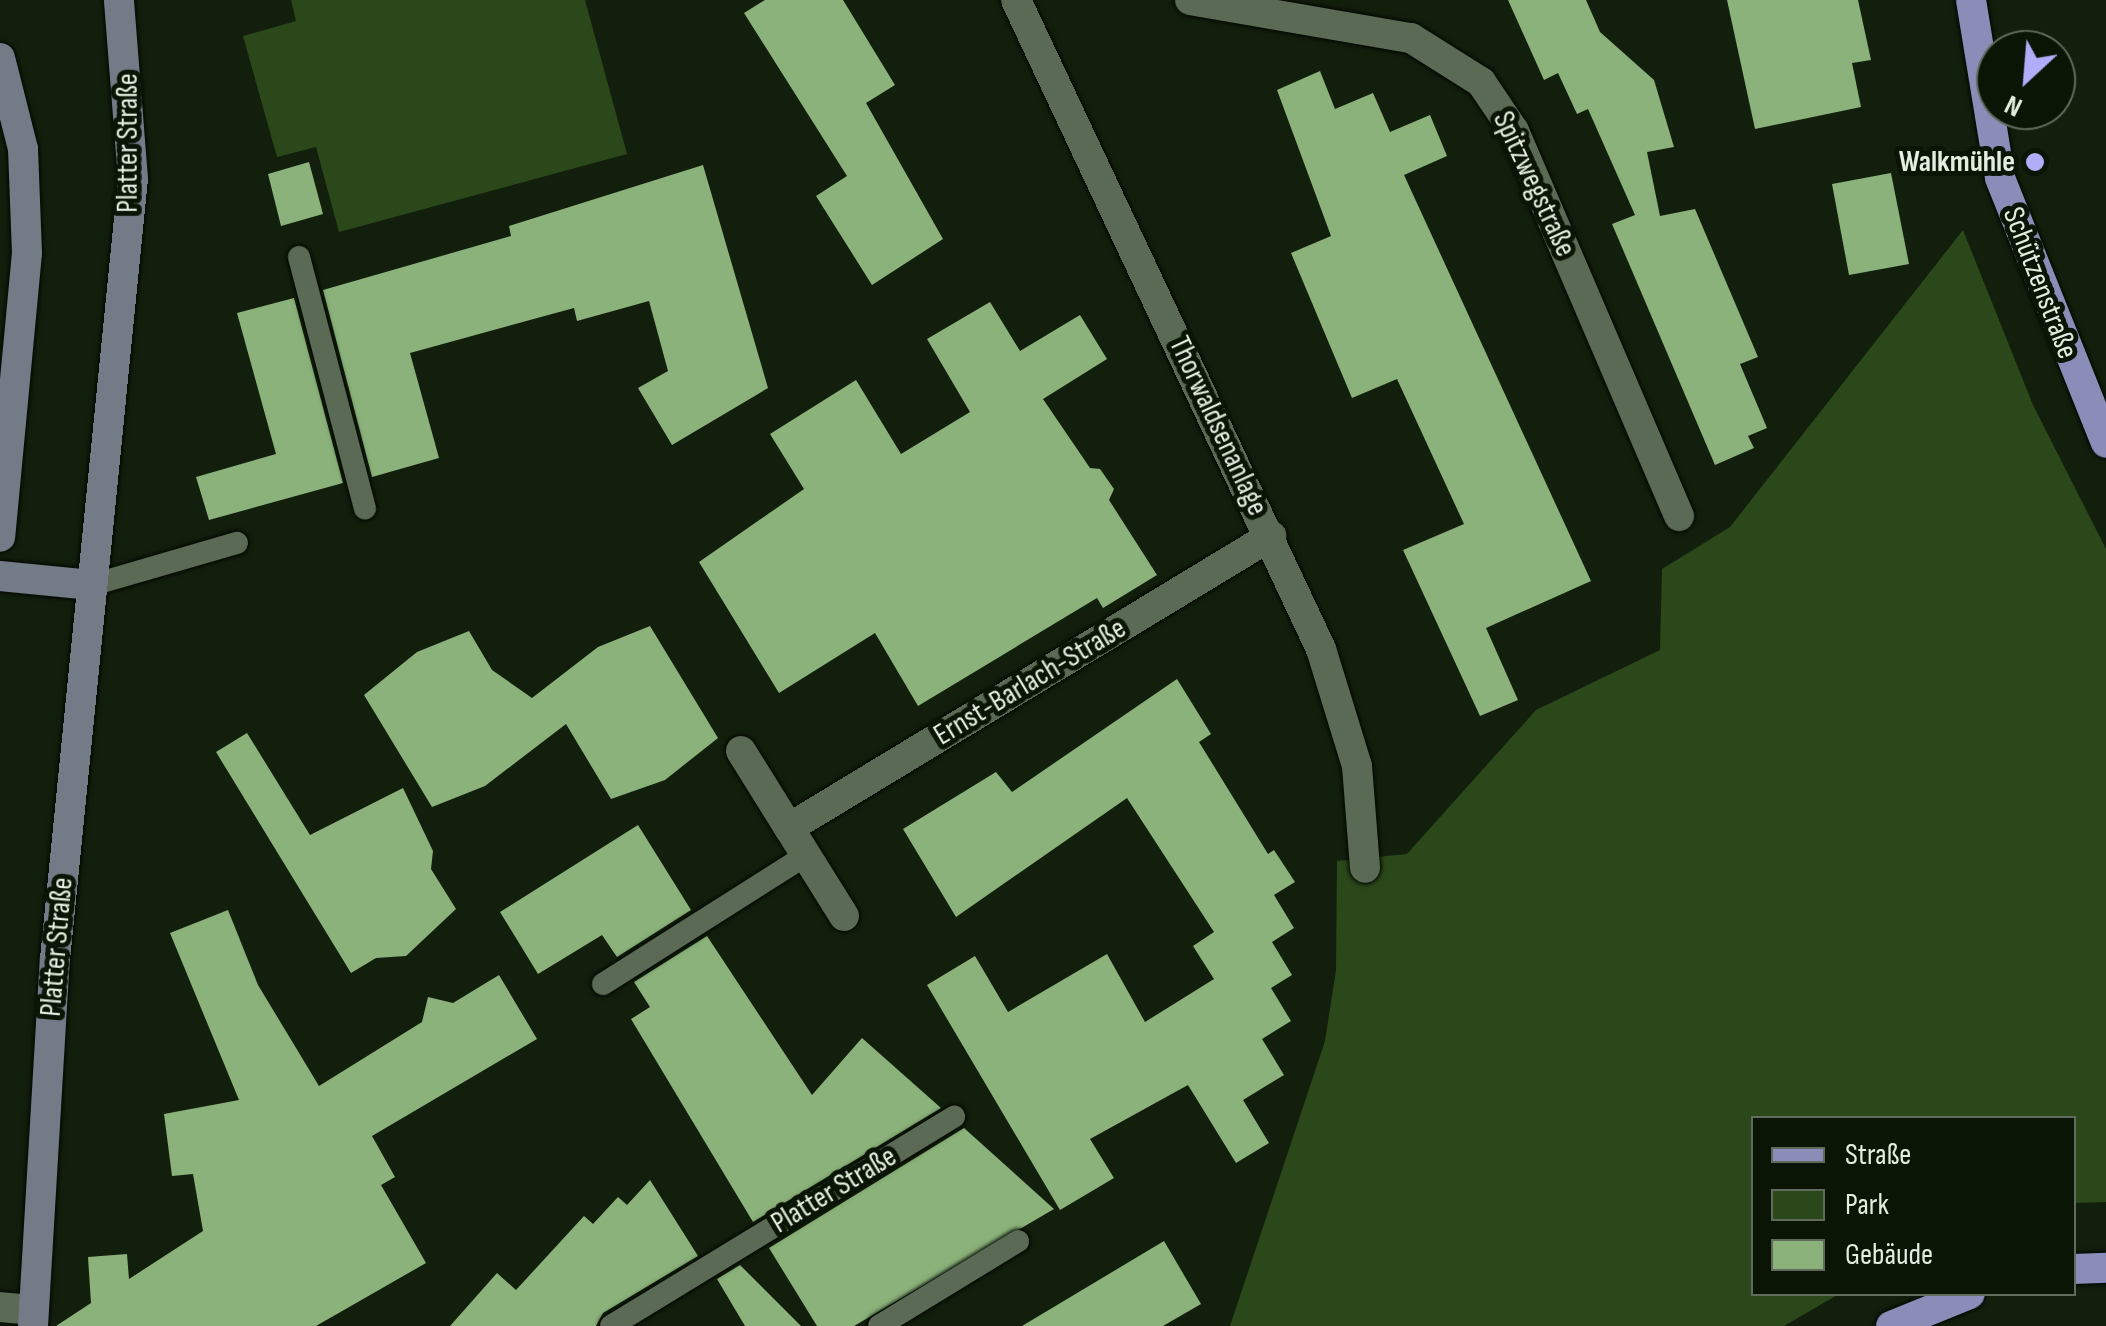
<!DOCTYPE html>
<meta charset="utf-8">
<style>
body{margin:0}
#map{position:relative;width:2106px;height:1326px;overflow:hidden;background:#131f0d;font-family:"Sofia Sans Condensed",sans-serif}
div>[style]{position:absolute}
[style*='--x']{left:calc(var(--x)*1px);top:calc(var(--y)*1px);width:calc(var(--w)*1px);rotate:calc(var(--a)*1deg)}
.green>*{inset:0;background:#2a481a}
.building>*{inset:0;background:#8bb27a}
.roads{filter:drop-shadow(0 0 2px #020800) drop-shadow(0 0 2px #020800)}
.lane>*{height:22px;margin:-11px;padding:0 11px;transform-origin:11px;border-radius:11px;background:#5b6a54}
.street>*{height:30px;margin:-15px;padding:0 15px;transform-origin:15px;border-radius:15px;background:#5b6a54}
.secondary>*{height:30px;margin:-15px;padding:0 15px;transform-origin:15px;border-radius:15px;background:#737b87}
.primary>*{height:30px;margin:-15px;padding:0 15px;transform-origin:15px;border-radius:15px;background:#8b8db9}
.dots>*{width:28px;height:28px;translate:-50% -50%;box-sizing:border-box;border:5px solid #0a1505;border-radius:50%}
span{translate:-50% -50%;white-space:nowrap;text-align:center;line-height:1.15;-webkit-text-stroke:10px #0a1505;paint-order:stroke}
.street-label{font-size:30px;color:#e4ede0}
.poi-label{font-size:30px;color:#e4ede0;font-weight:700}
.right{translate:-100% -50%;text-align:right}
.legend{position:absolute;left:1751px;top:1116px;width:325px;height:180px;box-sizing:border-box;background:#0a1505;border:2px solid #616b5d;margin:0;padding:12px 18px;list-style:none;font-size:30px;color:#e4ede0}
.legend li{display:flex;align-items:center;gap:20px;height:50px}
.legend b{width:50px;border:2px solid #616b5d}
.north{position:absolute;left:1976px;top:30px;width:100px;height:100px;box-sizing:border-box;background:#0a1505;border:2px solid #616b5d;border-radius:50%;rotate:206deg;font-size:28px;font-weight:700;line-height:40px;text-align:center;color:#e4ede0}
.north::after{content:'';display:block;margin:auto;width:35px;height:45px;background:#b2adf9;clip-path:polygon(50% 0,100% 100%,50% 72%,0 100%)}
</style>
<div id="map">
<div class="green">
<i style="clip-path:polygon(291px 0,585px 0,627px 154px,339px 232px,316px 147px,277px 157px,243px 36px,296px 21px)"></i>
<i style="clip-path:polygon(1963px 230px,2033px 405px,2106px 549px,2106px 1202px,2074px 1203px,2074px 1118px,1754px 1118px,1754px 1294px,1839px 1294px,1784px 1326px,1230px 1326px,1325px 1041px,1336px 970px,1337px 861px,1407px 854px,1536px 710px,1660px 650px,1662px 569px,1730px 527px)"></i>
</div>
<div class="building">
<i style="clip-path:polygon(765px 0,843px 0,895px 85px,866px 103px,943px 239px,872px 285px,816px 196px,847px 176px,744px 13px)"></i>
<i style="clip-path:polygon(1508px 0,1586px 0,1600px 32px,1654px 80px,1674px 147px,1647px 152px,1660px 216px,1695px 209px,1758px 357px,1740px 364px,1767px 428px,1748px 436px,1754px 448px,1715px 465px,1612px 224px,1635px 215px,1588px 109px,1577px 114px,1558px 73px,1544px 80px)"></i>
<i style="clip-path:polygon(1727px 0,1858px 0,1871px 60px,1852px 63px,1861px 107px,1755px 129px)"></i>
<i style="clip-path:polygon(1320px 71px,1335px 109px,1373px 93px,1390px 132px,1430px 115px,1447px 156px,1404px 175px,1591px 581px,1486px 628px,1518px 700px,1480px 716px,1403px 550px,1464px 524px,1397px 379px,1352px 398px,1291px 253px,1331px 236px,1277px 90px)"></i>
<i style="clip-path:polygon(309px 162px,323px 214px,281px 226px,268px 174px)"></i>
<i style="clip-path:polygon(703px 165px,768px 388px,672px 445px,638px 388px,668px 371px,649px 301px,577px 321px,574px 308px,410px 353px,439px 458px,372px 477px,323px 290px,511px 236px,509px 226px)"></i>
<i style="clip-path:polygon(1891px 173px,1909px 264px,1849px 275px,1832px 184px)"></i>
<i style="clip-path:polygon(294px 298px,343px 483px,209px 520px,196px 477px,276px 454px,237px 313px)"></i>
<i style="clip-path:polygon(990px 302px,1020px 351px,1080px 315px,1107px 359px,1043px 399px,1090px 468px,1100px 469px,1114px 489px,1109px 500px,1157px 575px,1103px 608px,1097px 598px,918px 706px,875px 633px,779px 693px,699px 562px,804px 489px,770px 434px,856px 380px,901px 454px,970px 412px,927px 339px)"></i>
<i style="clip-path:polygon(650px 626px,718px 738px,665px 780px,611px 799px,566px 724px,485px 786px,432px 807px,364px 695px,417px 652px,469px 631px,492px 670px,532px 698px,598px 647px)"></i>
<i style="clip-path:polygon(1177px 679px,1211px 734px,1199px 742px,1268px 854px,1274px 850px,1295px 882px,1274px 895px,1294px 928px,1272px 942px,1292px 975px,1271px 988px,1291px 1021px,1262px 1039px,1284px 1075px,1243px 1100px,1269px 1143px,1236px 1163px,1188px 1085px,1090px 1139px,1114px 1178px,1060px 1210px,927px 985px,975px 956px,1008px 1012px,1107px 954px,1145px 1022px,1214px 979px,1193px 946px,1214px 932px,1127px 798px,956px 917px,903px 829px,996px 772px,1012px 792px)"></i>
<i style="clip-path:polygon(247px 733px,310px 835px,403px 788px,433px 851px,431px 869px,456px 909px,406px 956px,376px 958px,351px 973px,216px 752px)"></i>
<i style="clip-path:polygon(638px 825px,691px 910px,617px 957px,602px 935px,538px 974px,500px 912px)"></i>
<i style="clip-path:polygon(228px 910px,258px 985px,319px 1086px,422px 1022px,428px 997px,453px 1003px,499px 975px,537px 1039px,372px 1136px,395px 1177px,381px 1185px,426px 1263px,316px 1326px,56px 1326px,91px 1303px,88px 1257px,127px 1254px,129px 1279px,203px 1231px,193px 1174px,172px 1176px,164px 1114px,239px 1100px,170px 933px)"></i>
<i style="clip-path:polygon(707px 936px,812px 1095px,862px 1038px,941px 1108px,753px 1222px,631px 1019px,650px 1007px,634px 982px)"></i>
<i style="clip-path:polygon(964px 1128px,1054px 1209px,854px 1326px,817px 1326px,769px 1248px)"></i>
<i style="clip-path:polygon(650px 1180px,698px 1256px,603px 1313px,596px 1326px,450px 1326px,497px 1273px,516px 1290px,584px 1216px,593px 1224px,618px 1197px,627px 1205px)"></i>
<i style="clip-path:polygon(1164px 1241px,1201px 1304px,1163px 1326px,1022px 1326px)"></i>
<i style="clip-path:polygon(740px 1265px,801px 1326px,745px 1326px,717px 1279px)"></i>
</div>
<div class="roads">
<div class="lane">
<i style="--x:299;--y:257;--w:260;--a:75.3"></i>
<i style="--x:92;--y:585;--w:151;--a:-16.2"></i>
<i style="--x:603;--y:984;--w:241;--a:-32.4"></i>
<i style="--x:611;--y:1326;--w:402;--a:-31.4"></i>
<i style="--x:879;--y:1326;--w:163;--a:-31.4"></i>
</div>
<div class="street">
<i style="--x:1016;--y:0;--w:717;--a:64.83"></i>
<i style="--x:1321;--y:649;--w:122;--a:72.9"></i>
<i style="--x:1357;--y:766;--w:102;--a:85.5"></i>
<i style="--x:1190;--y:0;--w:224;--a:9.8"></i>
<i style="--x:1411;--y:38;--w:83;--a:32.2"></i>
<i style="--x:1481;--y:82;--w:59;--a:56"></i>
<i style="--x:1514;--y:131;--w:419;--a:66.8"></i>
<i style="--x:741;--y:751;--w:91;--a:58.1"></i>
<i style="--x:844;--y:916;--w:104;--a:-122"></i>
<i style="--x:789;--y:828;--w:564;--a:-31.21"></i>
<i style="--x:0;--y:1307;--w:33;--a:5"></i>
</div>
<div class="secondary">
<i style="--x:0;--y:58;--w:94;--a:75.8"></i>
<i style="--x:23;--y:149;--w:104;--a:87.8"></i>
<i style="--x:27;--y:253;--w:285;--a:95.4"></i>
<i style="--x:0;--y:576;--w:92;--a:5.6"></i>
<i style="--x:33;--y:1326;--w:368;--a:-86.6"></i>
<i style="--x:55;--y:959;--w:784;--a:-84.29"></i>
<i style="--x:133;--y:179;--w:180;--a:-94.5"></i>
</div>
<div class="primary">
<i style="--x:1971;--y:0;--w:180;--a:80.7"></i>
<i style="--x:2000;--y:178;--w:285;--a:68.2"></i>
<i style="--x:2074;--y:1269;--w:32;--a:-2"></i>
<i style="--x:1891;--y:1326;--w:85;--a:-22.1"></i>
</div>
</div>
<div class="dots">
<i style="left:2035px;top:162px;background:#b2adf9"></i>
</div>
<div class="street-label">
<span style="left:128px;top:143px;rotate:-90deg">Platter Straße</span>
<span style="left:1534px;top:184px;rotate:65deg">Spitzwegstraße</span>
<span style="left:2040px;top:283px;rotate:69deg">Schützenstraße</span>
<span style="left:1218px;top:426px;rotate:65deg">Thorwaldsenanlage</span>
<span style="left:1030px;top:682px;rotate:-31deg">Ernst-Barlach-Straße</span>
<span style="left:57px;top:947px;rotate:-85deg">Platter Straße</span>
<span style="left:834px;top:1190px;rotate:-31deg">Platter Straße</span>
</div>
<div class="poi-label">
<span class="right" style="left:2015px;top:162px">Walkmühle</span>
</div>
<ul class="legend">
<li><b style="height:12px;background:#8b8db9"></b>Straße</li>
<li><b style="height:28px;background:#2a481a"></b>Park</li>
<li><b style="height:28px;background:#8bb27a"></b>Gebäude</li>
</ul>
<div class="north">N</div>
</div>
